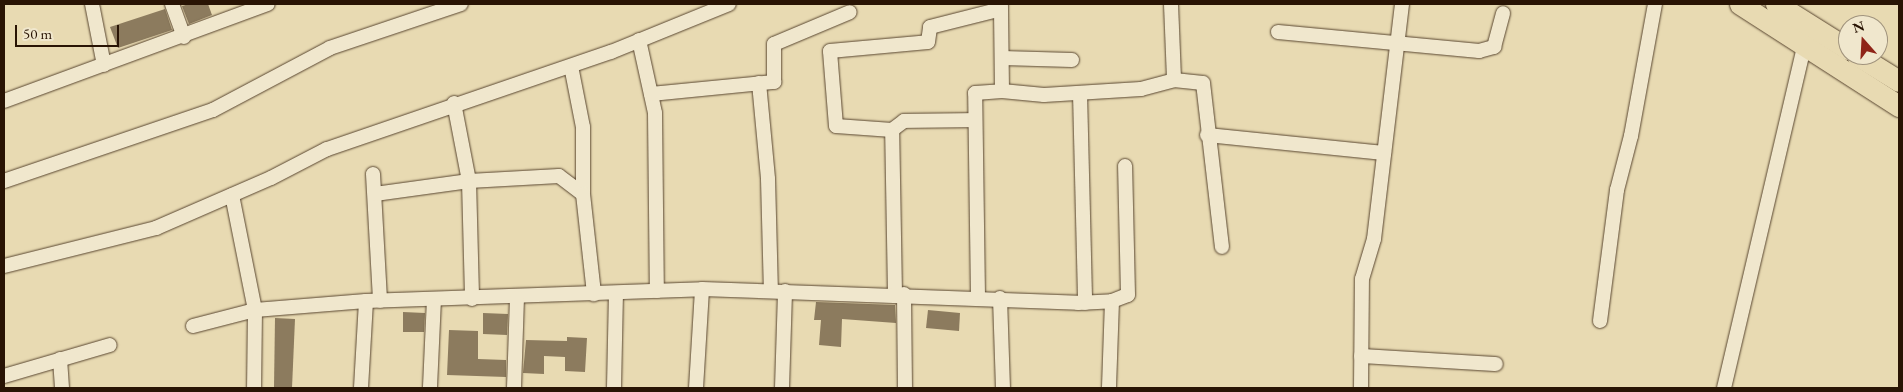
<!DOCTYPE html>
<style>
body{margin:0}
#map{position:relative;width:1903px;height:392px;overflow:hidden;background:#e8dab2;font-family:"EB Garamond",serif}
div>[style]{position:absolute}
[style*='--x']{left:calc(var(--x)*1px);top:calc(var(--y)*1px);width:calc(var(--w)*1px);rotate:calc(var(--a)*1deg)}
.building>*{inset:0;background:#8c7b5e}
.roads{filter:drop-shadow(0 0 1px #594630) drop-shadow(0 0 1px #594630)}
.minor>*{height:14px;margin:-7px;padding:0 7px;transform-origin:7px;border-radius:7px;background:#f0e7cd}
.primary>*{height:21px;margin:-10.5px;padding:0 10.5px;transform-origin:10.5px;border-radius:10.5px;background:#e8dab2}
span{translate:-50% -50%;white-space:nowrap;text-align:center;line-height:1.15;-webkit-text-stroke:4px #f0e7cd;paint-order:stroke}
.frame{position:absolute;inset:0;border:5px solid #291404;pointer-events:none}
.north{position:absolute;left:1838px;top:15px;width:50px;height:50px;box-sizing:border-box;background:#f0e7cd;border:1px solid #a0937d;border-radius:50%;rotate:341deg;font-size:14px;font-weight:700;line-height:20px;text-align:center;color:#291404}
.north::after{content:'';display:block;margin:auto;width:18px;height:22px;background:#8f2418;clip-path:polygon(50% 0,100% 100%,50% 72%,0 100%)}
.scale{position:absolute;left:15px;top:25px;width:104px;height:22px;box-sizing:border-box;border:2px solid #291404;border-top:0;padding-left:6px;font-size:15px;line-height:18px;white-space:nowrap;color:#291404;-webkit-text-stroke:4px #f0e7cd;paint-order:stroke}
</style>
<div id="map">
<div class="building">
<i style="clip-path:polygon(189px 4px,208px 4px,212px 15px,189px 24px,182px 6px)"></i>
<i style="clip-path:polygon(165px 9px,172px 30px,118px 48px,110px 27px)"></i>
<i style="clip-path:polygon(816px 302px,895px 305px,896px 323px,842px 319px,841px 347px,819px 345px,821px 320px,814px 320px)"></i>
<i style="clip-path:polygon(928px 310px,960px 313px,959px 331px,926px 328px)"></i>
<i style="clip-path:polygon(403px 312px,425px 313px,424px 332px,403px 332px)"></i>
<i style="clip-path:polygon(483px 313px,508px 314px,507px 335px,483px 334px)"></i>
<i style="clip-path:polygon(275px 318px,295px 319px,292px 388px,274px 387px)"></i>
<i style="clip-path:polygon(449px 330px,478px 331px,478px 359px,506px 360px,506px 377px,447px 375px)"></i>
<i style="clip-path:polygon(567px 337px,587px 338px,585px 372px,565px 371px,565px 357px,544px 356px,544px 374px,523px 373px,526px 340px,567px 341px)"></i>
</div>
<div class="roads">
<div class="minor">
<i style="--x:92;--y:4;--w:62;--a:78.9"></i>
<i style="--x:172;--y:4;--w:35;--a:70"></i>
<i style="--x:1171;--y:4;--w:76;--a:87.7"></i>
<i style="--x:1278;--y:32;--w:202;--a:5.4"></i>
<i style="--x:1479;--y:51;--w:16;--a:-15"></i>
<i style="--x:1494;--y:47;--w:35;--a:-75"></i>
<i style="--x:639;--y:40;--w:75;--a:77.6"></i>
<i style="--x:655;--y:113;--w:178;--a:89.4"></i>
<i style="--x:1002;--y:58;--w:70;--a:1.6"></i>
<i style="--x:571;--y:66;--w:62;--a:78.9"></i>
<i style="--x:583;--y:127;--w:67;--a:90"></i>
<i style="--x:759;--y:83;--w:96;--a:84.6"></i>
<i style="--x:768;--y:179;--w:112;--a:88.5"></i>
<i style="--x:1002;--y:91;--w:42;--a:5.4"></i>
<i style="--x:1044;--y:95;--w:97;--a:-3.5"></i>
<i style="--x:1141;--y:89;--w:34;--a:-15"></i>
<i style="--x:1174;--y:80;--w:29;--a:6"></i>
<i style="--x:1203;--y:83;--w:165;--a:83.4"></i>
<i style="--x:1080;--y:93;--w:210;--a:88.6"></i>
<i style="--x:651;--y:94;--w:124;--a:-5.6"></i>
<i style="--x:774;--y:82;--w:38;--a:-90"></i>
<i style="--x:774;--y:44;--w:82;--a:-22.8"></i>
<i style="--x:4;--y:101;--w:281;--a:-20.2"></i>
<i style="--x:454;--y:103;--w:79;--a:79.1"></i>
<i style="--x:469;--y:181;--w:118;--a:88.5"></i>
<i style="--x:892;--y:130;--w:56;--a:-175.9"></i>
<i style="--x:836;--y:126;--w:75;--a:-94.6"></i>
<i style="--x:830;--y:51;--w:98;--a:-5.2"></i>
<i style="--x:928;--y:42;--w:15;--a:-82"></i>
<i style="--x:930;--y:27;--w:73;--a:-14.2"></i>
<i style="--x:1207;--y:135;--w:178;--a:5.8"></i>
<i style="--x:373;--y:174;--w:127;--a:86.8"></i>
<i style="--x:4;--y:181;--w:221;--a:-18.8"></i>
<i style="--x:213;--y:110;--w:132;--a:-27.9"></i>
<i style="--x:330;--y:48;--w:138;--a:-18.6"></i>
<i style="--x:375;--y:194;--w:95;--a:-7.9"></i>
<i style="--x:469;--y:181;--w:90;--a:-3.2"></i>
<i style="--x:559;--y:176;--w:30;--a:37"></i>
<i style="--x:583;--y:194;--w:101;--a:83.7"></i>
<i style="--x:232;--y:195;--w:117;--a:78.7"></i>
<i style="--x:255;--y:310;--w:78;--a:90.7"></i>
<i style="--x:4;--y:266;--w:157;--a:-14"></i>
<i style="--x:156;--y:228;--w:125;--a:-23.5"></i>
<i style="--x:271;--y:178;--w:63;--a:-27.4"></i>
<i style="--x:327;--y:149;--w:300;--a:-18.9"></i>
<i style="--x:611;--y:52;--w:127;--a:-22.1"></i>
<i style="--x:895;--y:294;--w:164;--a:-91"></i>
<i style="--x:892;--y:130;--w:15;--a:-37"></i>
<i style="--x:904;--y:121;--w:71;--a:-0.8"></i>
<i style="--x:904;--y:294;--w:94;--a:89.4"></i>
<i style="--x:978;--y:297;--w:204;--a:-90.8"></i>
<i style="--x:975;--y:93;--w:27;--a:-4"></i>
<i style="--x:1002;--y:91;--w:87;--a:-90.7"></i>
<i style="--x:1000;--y:298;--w:90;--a:88.1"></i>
<i style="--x:1600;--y:321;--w:132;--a:-82.6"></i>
<i style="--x:1617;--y:190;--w:56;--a:-75.5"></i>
<i style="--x:1631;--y:136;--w:134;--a:-79.7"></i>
<i style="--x:193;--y:326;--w:64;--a:-14.5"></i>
<i style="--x:255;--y:310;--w:111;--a:-4.6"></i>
<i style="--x:366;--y:301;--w:336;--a:-2"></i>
<i style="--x:702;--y:289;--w:376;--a:2.1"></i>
<i style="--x:1078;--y:303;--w:34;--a:-3"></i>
<i style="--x:1112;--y:301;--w:17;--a:-21"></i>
<i style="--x:1128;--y:295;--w:129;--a:-91.3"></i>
<i style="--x:1361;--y:356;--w:135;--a:3.4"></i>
<i style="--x:60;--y:359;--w:29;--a:86"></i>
<i style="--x:4;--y:376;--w:110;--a:-16.3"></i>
<i style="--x:430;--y:387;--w:88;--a:-87.4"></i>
<i style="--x:1109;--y:387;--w:86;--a:-88"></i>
<i style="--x:361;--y:388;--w:87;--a:-86.7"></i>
<i style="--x:514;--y:388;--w:90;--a:-88.1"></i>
<i style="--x:614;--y:388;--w:95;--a:-88.8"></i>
<i style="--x:696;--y:388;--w:99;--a:-86.5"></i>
<i style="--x:782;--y:388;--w:97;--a:-88.2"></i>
<i style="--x:1361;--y:388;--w:109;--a:-89.5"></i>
<i style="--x:1362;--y:279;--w:42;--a:-73.3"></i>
<i style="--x:1374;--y:239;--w:237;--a:-83.2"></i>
<i style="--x:1724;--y:388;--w:354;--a:-76.8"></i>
</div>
<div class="primary">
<i style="--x:1740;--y:4;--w:189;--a:32.7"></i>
<i style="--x:1776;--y:4;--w:85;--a:32"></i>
<i style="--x:1857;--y:55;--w:49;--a:31.8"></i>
</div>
</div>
<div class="frame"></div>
<div class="north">N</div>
<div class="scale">50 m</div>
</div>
